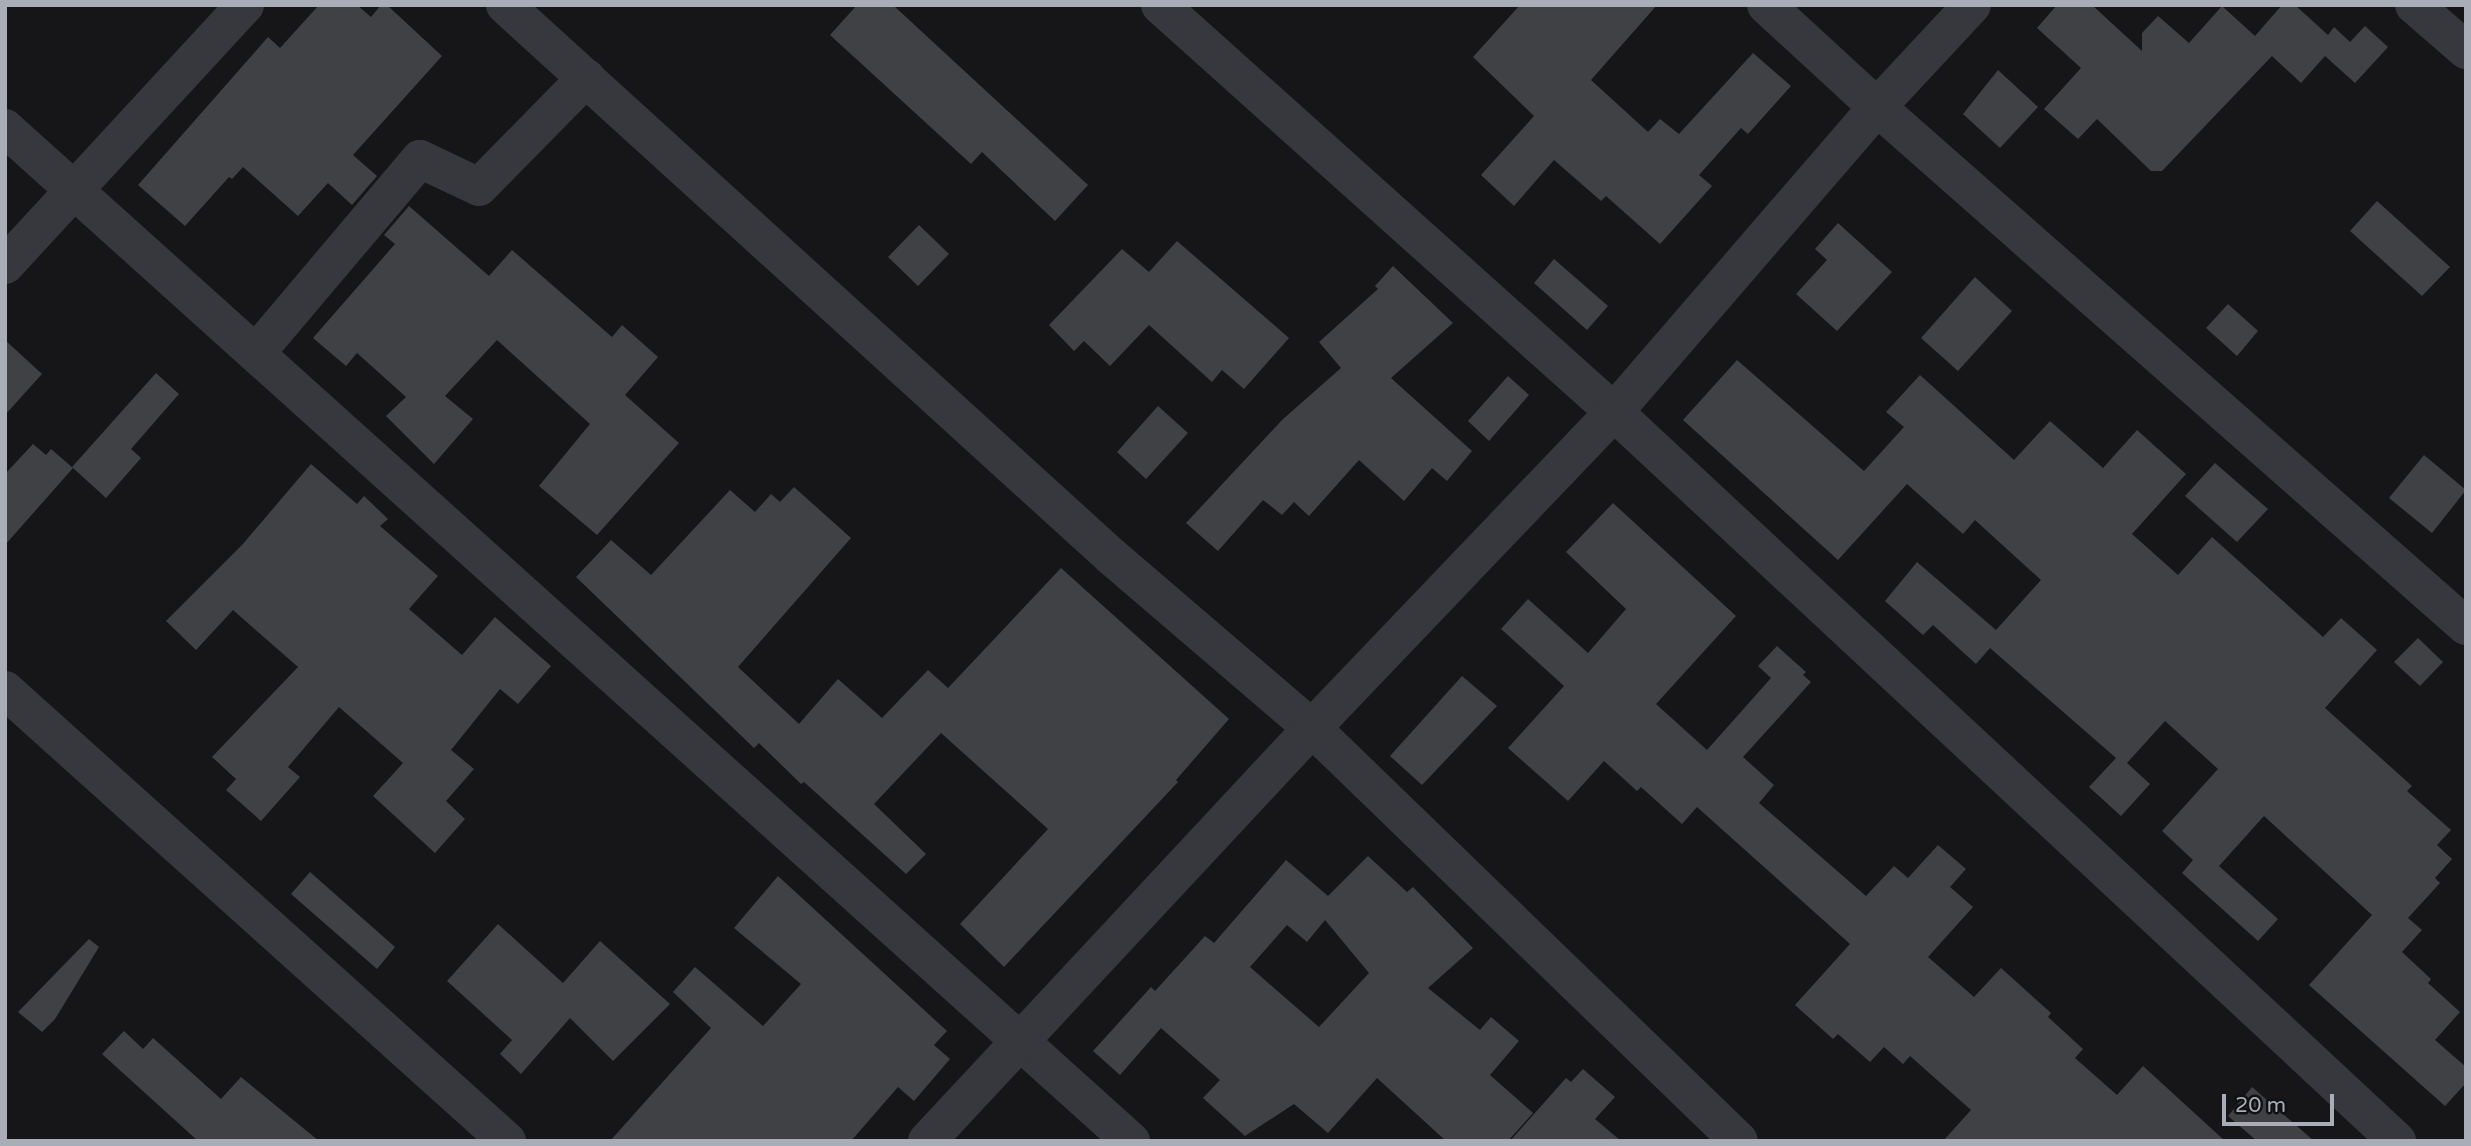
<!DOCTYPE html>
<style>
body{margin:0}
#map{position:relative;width:2471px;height:1146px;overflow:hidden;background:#161618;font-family:"Varela Round",sans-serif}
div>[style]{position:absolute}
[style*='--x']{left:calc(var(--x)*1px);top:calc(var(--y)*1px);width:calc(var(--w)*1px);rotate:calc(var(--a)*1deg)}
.building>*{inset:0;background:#404145}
.street>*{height:38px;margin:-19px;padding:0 19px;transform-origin:19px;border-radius:19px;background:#37383d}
span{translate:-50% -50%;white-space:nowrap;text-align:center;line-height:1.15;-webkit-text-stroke:5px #111113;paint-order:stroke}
.frame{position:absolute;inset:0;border:7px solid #a8adb8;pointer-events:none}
.scale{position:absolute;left:2222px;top:1094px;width:112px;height:32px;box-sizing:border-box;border:4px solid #a8adb8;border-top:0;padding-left:9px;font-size:21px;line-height:24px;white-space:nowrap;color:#a8adb8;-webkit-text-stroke:5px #111113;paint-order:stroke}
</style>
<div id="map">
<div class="building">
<i style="clip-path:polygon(319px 5px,357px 5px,371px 17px,381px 5px,387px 5px,442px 56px,353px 155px,377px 176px,352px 205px,328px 183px,298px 216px,243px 167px,232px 179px,229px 177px,185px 226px,138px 185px,268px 37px,280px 48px)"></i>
<i style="clip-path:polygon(857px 5px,893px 5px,1088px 185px,1055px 221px,982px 152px,971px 164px,830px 35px)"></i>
<i style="clip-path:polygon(1520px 5px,1657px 5px,1591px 80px,1648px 132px,1660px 119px,1679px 134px,1753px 53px,1791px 86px,1748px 134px,1741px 128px,1699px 175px,1712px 186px,1660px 244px,1606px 196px,1601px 201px,1554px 160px,1514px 206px,1481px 175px,1534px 116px,1473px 57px)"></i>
<i style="clip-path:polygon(2057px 5px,2092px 5px,2142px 51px,2142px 33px,2158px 16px,2189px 43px,2222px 6px,2255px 36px,2282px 5px,2295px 5px,2328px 35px,2334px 27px,2350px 42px,2365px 26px,2388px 47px,2355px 83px,2325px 56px,2301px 83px,2272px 56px,2162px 171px,2151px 171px,2097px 119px,2078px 139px,2044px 109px,2081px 68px,2037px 28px)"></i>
<i style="clip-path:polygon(1998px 70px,2038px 107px,2000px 148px,1963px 114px)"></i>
<i style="clip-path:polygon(2377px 201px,2450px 267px,2422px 296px,2350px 231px)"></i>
<i style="clip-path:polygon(409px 206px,489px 276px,512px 250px,612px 337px,622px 325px,658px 357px,625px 395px,679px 443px,597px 535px,539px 486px,590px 424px,497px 340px,445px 396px,473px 419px,434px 464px,386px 416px,406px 397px,357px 353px,346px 366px,313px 338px,395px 244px,384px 235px)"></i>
<i style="clip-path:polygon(1838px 223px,1892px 272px,1837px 331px,1796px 294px,1827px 260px,1815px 249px)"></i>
<i style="clip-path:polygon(919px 225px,949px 254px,918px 286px,888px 257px)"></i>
<i style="clip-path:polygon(1177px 241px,1289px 338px,1244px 389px,1222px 370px,1212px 382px,1149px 325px,1110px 366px,1084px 341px,1074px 351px,1049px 325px,1122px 249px,1149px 272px)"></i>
<i style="clip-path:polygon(1554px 259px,1608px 306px,1587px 330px,1534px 283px)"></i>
<i style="clip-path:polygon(1393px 266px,1453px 323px,1391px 378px,1472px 451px,1447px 481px,1432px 468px,1404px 501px,1359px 460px,1309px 516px,1294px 502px,1282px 515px,1263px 500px,1218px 551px,1186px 523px,1282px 420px,1341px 368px,1319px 342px,1378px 289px,1375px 286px)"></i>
<i style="clip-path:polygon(1975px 277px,2012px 311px,1958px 371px,1921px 338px)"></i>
<i style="clip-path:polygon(2228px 304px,2258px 331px,2237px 356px,2206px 328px)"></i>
<i style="clip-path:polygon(5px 340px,42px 374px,5px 415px)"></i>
<i style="clip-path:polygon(1737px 360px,1864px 471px,1904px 427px,1886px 412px,1920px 375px,2014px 460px,2050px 421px,2103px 468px,2137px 430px,2186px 474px,2132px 534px,2178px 575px,2212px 537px,2323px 637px,2341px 618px,2377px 650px,2325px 708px,2412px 786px,2407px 791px,2451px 830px,2437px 845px,2452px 859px,2435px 878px,2440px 883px,2408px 918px,2422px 930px,2402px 952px,2431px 979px,2428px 983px,2460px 1012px,2435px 1040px,2466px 1067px,2466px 1083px,2445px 1106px,2309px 985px,2372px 915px,2264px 816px,2219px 866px,2278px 919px,2258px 941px,2182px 873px,2193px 860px,2162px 831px,2218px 769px,2165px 721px,2127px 763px,2150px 784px,2121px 816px,2089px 787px,2116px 758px,1990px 648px,1976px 664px,1933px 625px,1923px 635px,1885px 601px,1917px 562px,1996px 630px,2041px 580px,1975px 520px,1963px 534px,1907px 484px,1838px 560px,1683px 420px)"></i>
<i style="clip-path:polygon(156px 373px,179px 394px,131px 449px,141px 458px,106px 498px,72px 467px)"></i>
<i style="clip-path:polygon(1508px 376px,1529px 395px,1489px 441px,1468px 421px)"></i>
<i style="clip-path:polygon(1158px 406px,1188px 433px,1146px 479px,1117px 452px)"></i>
<i style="clip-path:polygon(33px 444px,46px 455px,51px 449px,73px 468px,5px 545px,5px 474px)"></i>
<i style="clip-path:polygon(2424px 455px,2466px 490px,2432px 533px,2389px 498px)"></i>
<i style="clip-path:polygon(2215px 463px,2268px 509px,2237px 542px,2185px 496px)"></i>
<i style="clip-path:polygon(311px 464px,357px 504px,364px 496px,388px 519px,380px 526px,438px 576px,409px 609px,462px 655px,495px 617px,551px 666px,518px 704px,500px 689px,451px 750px,474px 769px,446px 801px,465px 819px,435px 853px,373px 796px,403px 763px,339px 707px,288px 767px,300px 777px,261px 821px,226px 790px,236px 779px,212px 757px,298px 667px,233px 610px,196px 650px,166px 621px,242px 545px)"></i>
<i style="clip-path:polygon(794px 487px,851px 538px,738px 667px,799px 724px,838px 679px,882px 718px,928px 670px,948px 688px,1061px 568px,1229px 719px,1176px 780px,1178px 782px,1004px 967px,960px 924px,1048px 829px,941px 733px,874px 804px,926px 854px,906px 874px,804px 782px,801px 784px,759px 743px,754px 748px,576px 577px,611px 540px,651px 575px,730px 490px,755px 512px,771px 494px,780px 502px)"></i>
<i style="clip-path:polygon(1613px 503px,1736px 616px,1656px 704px,1707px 750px,1771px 678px,1758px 666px,1777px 646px,1806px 672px,1803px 675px,1811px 682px,1743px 757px,1774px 785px,1759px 803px,1866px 896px,1894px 866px,1908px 878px,1938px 845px,1966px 869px,1950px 887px,1973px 907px,1928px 957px,1974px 997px,2001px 968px,2051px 1013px,2048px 1017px,2083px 1049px,2075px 1058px,2117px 1095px,2143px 1066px,2225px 1141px,1943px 1141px,1971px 1110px,1910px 1056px,1903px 1064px,1884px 1047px,1870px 1062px,1838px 1034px,1833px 1039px,1795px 1005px,1850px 944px,1697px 807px,1682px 824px,1641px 787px,1637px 791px,1604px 761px,1568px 801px,1508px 748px,1564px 686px,1501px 629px,1528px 599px,1588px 653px,1626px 609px,1566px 552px)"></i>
<i style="clip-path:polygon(2418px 638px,2443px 662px,2420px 686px,2394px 662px)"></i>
<i style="clip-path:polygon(1462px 676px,1497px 706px,1422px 785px,1390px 756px)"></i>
<i style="clip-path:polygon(evenodd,1368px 856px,1407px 892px,1413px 887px,1473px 948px,1428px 988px,1480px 1030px,1491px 1017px,1519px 1041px,1490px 1075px,1533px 1113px,1508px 1141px,1446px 1141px,1377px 1078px,1328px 1133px,1294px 1104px,1245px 1136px,1203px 1098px,1220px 1080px,1161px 1028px,1120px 1075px,1093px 1051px,1151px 987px,1155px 991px,1205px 936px,1214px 943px,1286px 860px,1328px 896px,1368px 856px,1325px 920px,1369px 973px,1319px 1027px,1250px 967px,1287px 925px,1307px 942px,1325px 920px)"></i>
<i style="clip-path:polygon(310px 872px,395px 947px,377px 969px,291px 894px)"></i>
<i style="clip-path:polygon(778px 876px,947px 1031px,934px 1045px,950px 1059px,914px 1101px,898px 1087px,851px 1141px,610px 1141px,711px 1028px,673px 992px,695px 967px,763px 1026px,801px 984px,734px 928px)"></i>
<i style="clip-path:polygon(498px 924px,563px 983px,600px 941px,670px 1004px,613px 1061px,570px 1018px,521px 1074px,500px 1054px,512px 1040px,447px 981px)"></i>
<i style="clip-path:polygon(89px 939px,99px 947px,55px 1019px,42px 1032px,18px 1012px)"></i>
<i style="clip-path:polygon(124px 1031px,143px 1049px,153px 1038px,221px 1099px,241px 1077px,319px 1141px,198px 1141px,102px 1054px)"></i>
<i style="clip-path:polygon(1583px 1069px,1615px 1097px,1595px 1119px,1621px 1141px,1510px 1141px,1566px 1078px,1571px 1082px)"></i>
<i style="clip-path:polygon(2252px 1087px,2314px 1141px,2257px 1141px,2228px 1116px)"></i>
</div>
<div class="street">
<i style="--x:505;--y:5;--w:819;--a:42.28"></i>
<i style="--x:1111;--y:556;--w:265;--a:40.6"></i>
<i style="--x:1312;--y:728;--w:594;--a:44.05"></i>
<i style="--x:1160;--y:5;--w:610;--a:41.88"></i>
<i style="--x:1614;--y:412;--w:1070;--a:42.95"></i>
<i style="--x:1766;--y:5;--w:151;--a:42.6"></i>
<i style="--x:1877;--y:107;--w:785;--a:41.39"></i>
<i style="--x:2414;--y:5;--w:69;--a:40.9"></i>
<i style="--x:5;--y:128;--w:1515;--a:41.98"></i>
<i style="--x:5;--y:265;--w:354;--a:-47.3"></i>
<i style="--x:256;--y:353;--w:254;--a:-49.8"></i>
<i style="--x:420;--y:159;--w:65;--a:25.4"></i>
<i style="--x:479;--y:187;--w:153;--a:-45.5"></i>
<i style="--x:5;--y:690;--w:675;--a:41.94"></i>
<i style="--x:927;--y:1141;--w:565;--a:-47.01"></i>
<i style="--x:1312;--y:728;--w:437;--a:-46.3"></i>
<i style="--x:1614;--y:412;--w:403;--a:-49.2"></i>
<i style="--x:1877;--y:107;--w:139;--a:-47"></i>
</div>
<div class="frame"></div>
<div class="scale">20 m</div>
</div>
